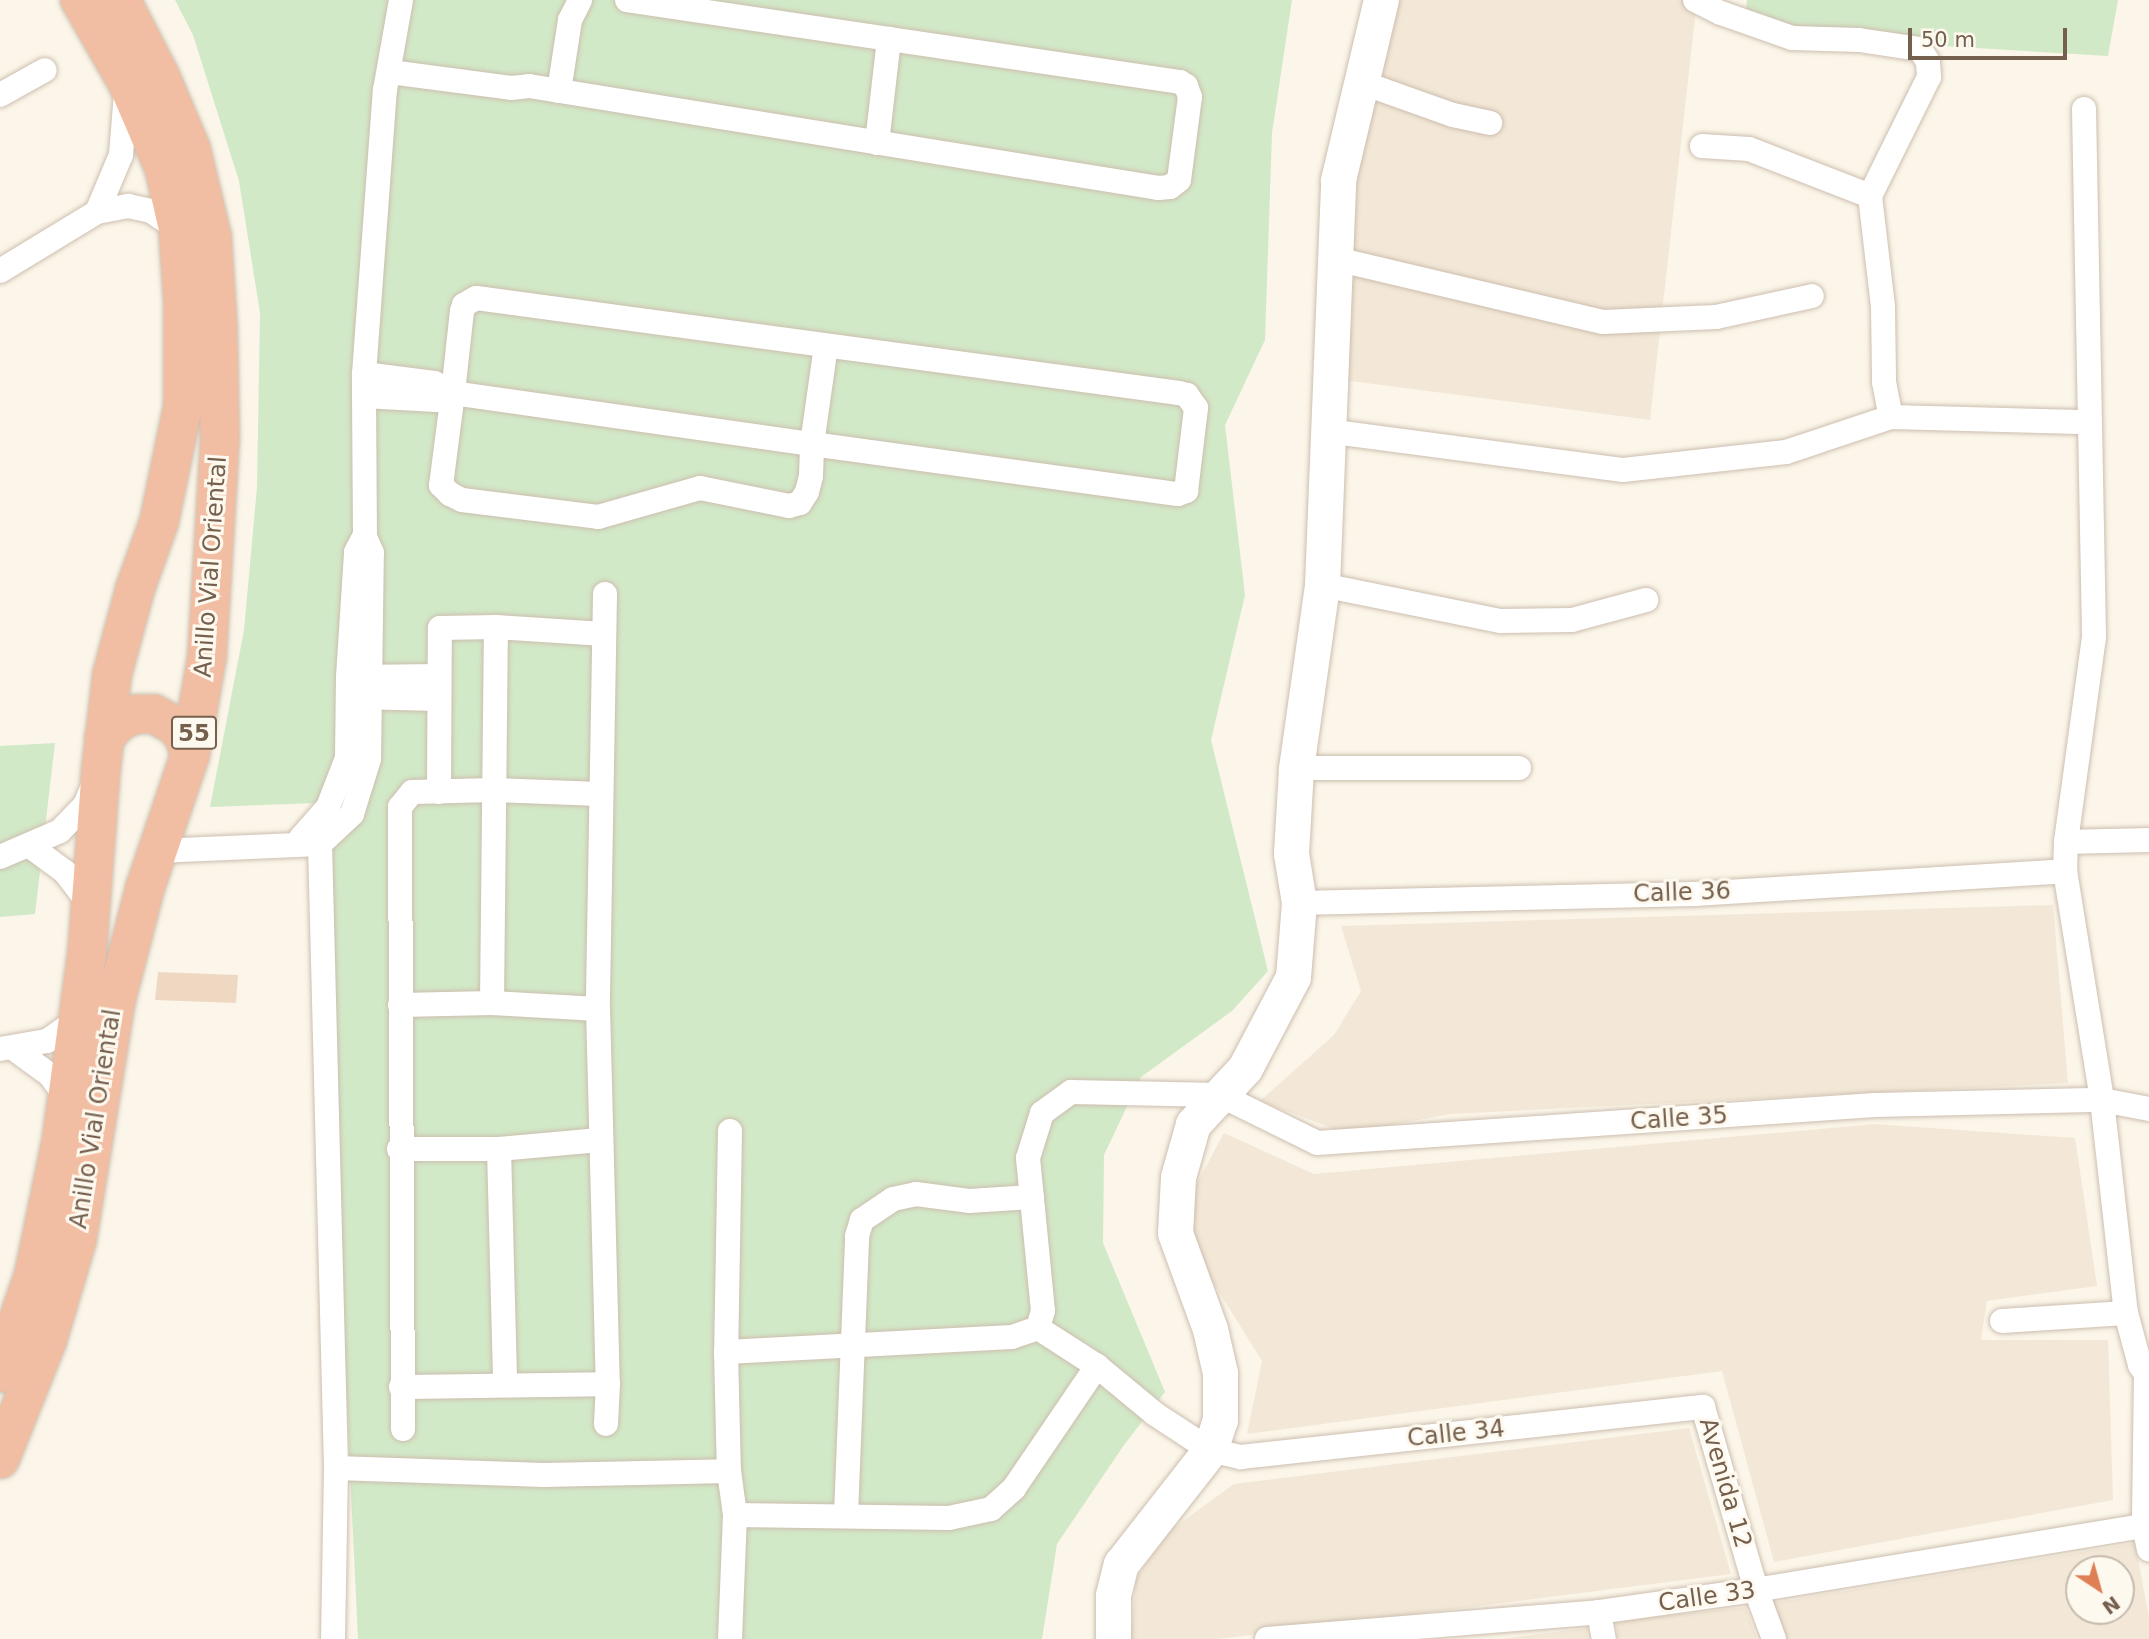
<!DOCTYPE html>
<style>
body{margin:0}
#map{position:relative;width:2149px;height:1639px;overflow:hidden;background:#fbf6e9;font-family:"DejaVu Sans",sans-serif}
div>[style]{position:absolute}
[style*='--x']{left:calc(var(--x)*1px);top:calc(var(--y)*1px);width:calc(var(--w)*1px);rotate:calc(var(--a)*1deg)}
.residential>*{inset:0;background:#f3e8d7}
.green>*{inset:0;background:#d2e9c7}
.building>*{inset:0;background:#efd8c2}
.roads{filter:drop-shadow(0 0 2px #cdbeaf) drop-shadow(0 0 2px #cdbeaf)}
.street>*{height:24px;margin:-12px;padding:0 12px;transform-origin:12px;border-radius:12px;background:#fff}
.secondary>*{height:35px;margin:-17.5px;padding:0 17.5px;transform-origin:17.5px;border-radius:17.5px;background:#fff}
.highway>*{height:38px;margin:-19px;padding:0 19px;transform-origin:19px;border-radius:19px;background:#f2bea3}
span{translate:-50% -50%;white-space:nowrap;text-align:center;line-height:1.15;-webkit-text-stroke:6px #fef9ef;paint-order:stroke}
.shield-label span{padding:2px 5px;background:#fef9ef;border:2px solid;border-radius:5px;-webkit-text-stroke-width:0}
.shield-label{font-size:23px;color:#755f4d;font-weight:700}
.street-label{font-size:24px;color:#755f4d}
.north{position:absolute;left:2065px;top:1555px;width:70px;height:70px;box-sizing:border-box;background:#fef9ef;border:2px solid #c7bbae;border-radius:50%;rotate:144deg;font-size:19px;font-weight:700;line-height:28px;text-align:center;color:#755f4d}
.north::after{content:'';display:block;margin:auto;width:24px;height:32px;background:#de7f55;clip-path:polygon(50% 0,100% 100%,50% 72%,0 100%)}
.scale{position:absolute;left:1908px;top:28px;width:159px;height:32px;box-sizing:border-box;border:4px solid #755f4d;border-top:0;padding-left:9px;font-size:21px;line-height:24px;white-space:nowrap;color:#755f4d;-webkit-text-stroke:5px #fef9ef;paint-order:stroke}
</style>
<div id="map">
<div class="residential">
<i style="clip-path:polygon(1396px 0,1697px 0,1650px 420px,1343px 380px,1354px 173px,1388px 53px)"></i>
<i style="clip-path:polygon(2053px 905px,2068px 1083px,1451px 1114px,1345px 1133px,1260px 1101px,1334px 1035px,1361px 991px,1341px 926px)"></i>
<i style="clip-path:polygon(1875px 1124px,2075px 1138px,2097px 1286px,1987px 1301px,1981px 1340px,2108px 1340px,2113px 1500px,1774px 1562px,1722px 1371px,1247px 1434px,1262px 1361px,1191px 1247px,1190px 1196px,1224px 1133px,1314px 1174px)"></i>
<i style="clip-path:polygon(1689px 1428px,1731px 1574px,1219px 1639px,1131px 1639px,1136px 1579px,1169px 1531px,1234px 1484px)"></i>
<i style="clip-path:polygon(evenodd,2135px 1543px,2149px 1617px,2149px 1639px,1787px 1639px,1772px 1603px,2135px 1543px,2079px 1569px,2121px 1569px,2121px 1611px,2079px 1611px,2079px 1569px)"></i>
<i style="clip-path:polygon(1746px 1607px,1757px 1639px,1618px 1639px,1616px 1621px)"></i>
<i style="clip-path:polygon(1587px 1628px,1588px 1639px,1501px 1639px)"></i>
</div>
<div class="green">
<i style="clip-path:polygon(175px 0,1292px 0,1272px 133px,1265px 340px,1225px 425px,1245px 595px,1211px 740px,1268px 971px,1232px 1011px,1141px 1077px,1104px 1155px,1103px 1243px,1165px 1392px,1124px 1445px,1057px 1544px,1042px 1639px,358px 1639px,318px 803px,210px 807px,244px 630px,257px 487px,260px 313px,239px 181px,193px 35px)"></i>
<i style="clip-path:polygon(1747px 0,2118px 0,2108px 56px,1743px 34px)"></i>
<i style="clip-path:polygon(55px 743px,35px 914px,0 917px,0 746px)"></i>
</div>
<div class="building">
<i style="clip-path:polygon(158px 972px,238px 975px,236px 1003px,155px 1000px)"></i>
</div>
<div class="roads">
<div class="street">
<i style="--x:1695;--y:0;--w:29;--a:27"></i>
<i style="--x:1721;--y:13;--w:75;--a:19.4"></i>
<i style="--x:1792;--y:38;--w:67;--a:1.7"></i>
<i style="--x:1859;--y:40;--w:62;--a:8.4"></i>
<i style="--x:1920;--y:49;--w:15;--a:58"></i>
<i style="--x:1928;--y:62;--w:15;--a:86"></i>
<i style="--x:1929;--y:77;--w:133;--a:116.4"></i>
<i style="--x:1870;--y:196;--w:112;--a:83.3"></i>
<i style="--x:1883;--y:307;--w:75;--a:89.2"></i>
<i style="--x:1884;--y:382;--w:36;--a:79"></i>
<i style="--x:390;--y:72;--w:122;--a:7.5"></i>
<i style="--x:511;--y:88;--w:18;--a:-6"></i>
<i style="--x:529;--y:86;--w:637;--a:9.21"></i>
<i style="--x:1158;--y:188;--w:12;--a:-5"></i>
<i style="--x:1170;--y:187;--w:11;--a:-38"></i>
<i style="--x:1179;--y:180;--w:84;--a:-82.5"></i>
<i style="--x:1190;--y:97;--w:12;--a:-110"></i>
<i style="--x:1186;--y:86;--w:7;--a:-146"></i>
<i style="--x:1180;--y:82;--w:559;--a:-171.57"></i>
<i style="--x:1363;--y:83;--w:96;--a:19.6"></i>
<i style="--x:1453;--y:115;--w:38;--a:12"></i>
<i style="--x:559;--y:91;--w:72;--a:-81.2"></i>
<i style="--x:570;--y:20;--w:22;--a:-63"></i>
<i style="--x:0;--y:95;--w:51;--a:-29.1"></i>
<i style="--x:2084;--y:109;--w:528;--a:88.91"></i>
<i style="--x:2094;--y:637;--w:207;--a:97.8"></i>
<i style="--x:2066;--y:842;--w:29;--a:92"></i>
<i style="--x:2065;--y:871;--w:232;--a:80.8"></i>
<i style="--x:2102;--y:1100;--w:214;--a:83.6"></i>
<i style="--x:2126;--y:1313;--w:54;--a:74.9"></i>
<i style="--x:2140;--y:1365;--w:11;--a:56"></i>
<i style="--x:877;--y:143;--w:105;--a:-83.4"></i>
<i style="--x:1702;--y:146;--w:47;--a:3.7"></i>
<i style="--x:1749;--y:149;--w:130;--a:21.2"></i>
<i style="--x:97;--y:212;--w:62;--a:-67.2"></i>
<i style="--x:121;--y:155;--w:62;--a:-85.4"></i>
<i style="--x:1336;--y:259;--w:274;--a:13.3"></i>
<i style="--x:1603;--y:322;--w:113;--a:-2.5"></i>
<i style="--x:1716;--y:317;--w:98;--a:-12.3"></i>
<i style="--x:0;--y:271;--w:114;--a:-31.3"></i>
<i style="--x:97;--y:212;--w:32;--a:-11"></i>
<i style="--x:128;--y:206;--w:24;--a:12"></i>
<i style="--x:151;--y:211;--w:32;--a:34"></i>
<i style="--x:364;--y:374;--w:71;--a:7.3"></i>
<i style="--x:434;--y:383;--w:21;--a:28"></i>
<i style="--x:453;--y:393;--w:363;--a:8.1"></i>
<i style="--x:812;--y:444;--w:369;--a:7.8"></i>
<i style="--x:1178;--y:494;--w:9;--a:-21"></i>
<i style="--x:1186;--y:491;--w:84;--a:-83.1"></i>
<i style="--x:1196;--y:408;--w:16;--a:-125"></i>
<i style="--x:1187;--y:395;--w:8;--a:-166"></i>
<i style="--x:1179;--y:393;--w:709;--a:-172.3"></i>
<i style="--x:476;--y:298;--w:14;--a:150"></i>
<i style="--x:464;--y:305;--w:6;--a:108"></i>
<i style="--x:462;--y:311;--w:82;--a:96.3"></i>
<i style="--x:453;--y:393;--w:93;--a:97.4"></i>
<i style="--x:441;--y:485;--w:13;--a:45"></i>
<i style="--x:450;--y:494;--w:13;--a:27"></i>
<i style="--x:462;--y:500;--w:137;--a:7.1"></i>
<i style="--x:598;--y:517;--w:106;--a:-15.9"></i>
<i style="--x:700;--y:488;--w:91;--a:11.4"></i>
<i style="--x:789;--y:506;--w:11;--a:-15"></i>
<i style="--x:800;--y:503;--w:13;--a:-58"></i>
<i style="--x:807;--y:492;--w:16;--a:-76"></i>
<i style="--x:811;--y:476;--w:32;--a:-88"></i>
<i style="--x:812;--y:444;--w:99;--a:-81.9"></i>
<i style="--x:364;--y:396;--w:72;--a:3.2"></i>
<i style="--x:436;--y:400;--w:18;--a:-22"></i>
<i style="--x:1327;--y:431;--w:299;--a:7.5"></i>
<i style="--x:1623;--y:470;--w:164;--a:-6.3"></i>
<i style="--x:1786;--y:452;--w:111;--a:-18.4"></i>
<i style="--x:1891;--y:417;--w:197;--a:1.5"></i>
<i style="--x:1322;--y:585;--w:183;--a:11.4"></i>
<i style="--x:1501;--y:621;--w:71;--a:-0.8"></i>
<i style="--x:1572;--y:620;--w:77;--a:-15.1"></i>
<i style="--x:605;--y:594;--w:415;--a:91"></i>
<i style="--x:598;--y:1009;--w:375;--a:88.5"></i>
<i style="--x:608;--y:1384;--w:40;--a:92.9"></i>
<i style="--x:355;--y:677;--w:84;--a:-0.7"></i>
<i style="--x:355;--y:697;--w:84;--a:1.4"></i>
<i style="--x:1296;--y:768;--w:223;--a:0"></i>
<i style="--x:439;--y:792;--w:164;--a:-89.7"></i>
<i style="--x:440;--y:628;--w:56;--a:-1"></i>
<i style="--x:496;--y:627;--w:108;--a:3.7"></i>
<i style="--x:312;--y:827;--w:19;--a:65"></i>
<i style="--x:320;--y:844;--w:624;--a:88.53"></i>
<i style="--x:336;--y:1468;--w:171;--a:91"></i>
<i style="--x:301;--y:838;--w:41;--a:-48.9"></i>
<i style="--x:328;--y:807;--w:53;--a:-68.8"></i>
<i style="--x:347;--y:758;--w:81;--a:-89.3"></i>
<i style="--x:348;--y:677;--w:125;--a:-86.3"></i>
<i style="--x:356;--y:552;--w:17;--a:-62"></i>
<i style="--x:2066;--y:842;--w:83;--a:-1.4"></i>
<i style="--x:30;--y:846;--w:44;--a:36.6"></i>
<i style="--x:65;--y:872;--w:43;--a:52.6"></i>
<i style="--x:157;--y:851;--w:163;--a:-2.5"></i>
<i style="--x:320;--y:844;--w:44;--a:-43.2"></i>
<i style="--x:352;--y:814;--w:58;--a:-72.8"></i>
<i style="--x:369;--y:759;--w:206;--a:-89.2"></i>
<i style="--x:372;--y:553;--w:17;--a:-114"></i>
<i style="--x:365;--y:537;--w:163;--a:-90.4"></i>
<i style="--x:364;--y:374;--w:285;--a:-85.8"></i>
<i style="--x:385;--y:90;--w:91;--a:-79.9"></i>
<i style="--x:0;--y:857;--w:65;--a:-23.4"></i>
<i style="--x:60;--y:831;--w:36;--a:-46"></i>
<i style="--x:85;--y:805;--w:21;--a:-67"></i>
<i style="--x:1299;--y:903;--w:395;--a:-1.3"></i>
<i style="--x:1694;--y:894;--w:372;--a:-3.5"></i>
<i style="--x:492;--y:1003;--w:376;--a:-89.4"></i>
<i style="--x:400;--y:1005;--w:92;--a:-1.2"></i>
<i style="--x:492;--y:1003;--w:106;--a:3.2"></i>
<i style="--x:13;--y:1048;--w:46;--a:36.1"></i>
<i style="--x:50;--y:1075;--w:31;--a:54"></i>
<i style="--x:0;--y:1049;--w:48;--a:-9.7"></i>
<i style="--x:47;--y:1041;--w:42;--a:-35.2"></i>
<i style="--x:730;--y:1131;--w:221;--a:91"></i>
<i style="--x:726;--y:1352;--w:119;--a:88.6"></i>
<i style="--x:729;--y:1471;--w:44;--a:82.2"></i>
<i style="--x:735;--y:1515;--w:124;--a:92.3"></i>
<i style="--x:399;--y:1149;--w:100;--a:0"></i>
<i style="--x:499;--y:1149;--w:101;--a:-5.1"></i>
<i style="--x:499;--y:1149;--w:235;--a:88.5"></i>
<i style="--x:2002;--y:1321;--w:124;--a:-3.7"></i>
<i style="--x:1038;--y:1328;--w:18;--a:-74"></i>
<i style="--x:1043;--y:1311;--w:154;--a:-95.6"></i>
<i style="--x:1028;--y:1158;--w:47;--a:-72.7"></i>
<i style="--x:1042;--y:1113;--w:36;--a:-36"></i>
<i style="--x:1071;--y:1092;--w:149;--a:1.2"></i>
<i style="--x:1220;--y:1095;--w:108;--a:26.3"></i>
<i style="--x:1317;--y:1143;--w:559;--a:-3.9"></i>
<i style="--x:1875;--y:1105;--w:227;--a:-1.3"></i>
<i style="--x:2102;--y:1100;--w:48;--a:10.8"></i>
<i style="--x:1038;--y:1328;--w:70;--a:32.8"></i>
<i style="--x:1097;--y:1366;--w:75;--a:39.6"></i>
<i style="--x:1155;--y:1414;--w:66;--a:33.2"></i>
<i style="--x:1210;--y:1450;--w:32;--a:13"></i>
<i style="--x:1241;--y:1457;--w:465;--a:-6.2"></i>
<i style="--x:1703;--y:1407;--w:191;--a:73.8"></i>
<i style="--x:1756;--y:1590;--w:52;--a:69.8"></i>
<i style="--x:726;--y:1352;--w:286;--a:-3"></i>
<i style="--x:1012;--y:1337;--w:28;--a:-19"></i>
<i style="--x:2149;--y:1372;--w:4;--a:146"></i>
<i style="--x:2146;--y:1374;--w:152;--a:90.8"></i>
<i style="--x:2144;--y:1526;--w:24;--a:78"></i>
<i style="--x:401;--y:1387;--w:207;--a:-0.8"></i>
<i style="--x:403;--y:1429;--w:622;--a:-90.28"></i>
<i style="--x:400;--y:807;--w:19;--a:-51"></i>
<i style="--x:412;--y:792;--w:82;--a:-1.4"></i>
<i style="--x:494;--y:790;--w:106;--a:2.2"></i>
<i style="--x:336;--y:1468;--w:208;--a:1.9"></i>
<i style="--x:544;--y:1475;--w:185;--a:-1.2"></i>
<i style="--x:735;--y:1515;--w:214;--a:0.8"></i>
<i style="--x:949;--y:1518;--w:43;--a:-12.1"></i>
<i style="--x:991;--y:1509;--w:31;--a:-42"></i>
<i style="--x:1014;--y:1488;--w:148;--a:-55.8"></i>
<i style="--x:846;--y:1515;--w:279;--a:-87.7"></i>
<i style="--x:857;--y:1236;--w:17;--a:-73"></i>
<i style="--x:862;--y:1220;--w:37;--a:-34"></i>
<i style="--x:893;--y:1199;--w:24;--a:-12"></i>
<i style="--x:916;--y:1194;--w:53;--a:7.5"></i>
<i style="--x:969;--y:1201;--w:63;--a:-3.6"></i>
<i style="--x:1599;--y:1612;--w:27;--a:80"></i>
<i style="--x:1267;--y:1639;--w:333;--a:-4.6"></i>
<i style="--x:1599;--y:1612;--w:159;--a:-8"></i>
<i style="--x:1756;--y:1590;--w:393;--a:-9.4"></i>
</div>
<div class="secondary">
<i style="--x:1113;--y:1639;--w:44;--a:-90"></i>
<i style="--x:1113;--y:1595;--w:32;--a:-76"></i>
<i style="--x:1121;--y:1564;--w:145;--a:-52"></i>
<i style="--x:1210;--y:1450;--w:32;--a:-72"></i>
<i style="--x:1220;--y:1420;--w:47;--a:-90"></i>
<i style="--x:1220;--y:1373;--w:45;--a:-102.8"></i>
<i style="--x:1210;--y:1329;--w:102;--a:-110"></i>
<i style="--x:1175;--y:1233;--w:56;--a:-86.9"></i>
<i style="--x:1178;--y:1177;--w:55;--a:-74.2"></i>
<i style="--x:1193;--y:1124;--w:76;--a:-47.1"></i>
<i style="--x:1245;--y:1068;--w:103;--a:-62.2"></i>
<i style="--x:1293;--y:977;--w:74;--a:-85.4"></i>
<i style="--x:1299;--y:903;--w:51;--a:-99.1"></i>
<i style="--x:1291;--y:853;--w:85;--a:-86.6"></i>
<i style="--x:1296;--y:768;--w:185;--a:-81.9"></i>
<i style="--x:1322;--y:585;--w:405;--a:-87.7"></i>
<i style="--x:1338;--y:180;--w:185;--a:-76.6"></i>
</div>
<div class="highway">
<i style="--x:104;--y:738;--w:25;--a:-47"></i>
<i style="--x:121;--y:720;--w:17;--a:-21"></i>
<i style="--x:137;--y:714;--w:17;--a:0"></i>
<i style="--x:154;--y:714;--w:25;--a:29"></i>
<i style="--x:176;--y:726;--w:16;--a:55"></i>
<i style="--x:185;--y:739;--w:17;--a:73"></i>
<i style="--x:0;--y:1373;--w:105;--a:-71"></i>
<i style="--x:34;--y:1274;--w:134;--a:-78.4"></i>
<i style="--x:61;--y:1143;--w:191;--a:-82.2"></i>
<i style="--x:87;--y:954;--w:186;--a:-85.7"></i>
<i style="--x:101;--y:769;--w:95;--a:-83.3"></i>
<i style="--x:112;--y:675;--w:89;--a:-75"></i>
<i style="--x:135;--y:589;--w:71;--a:-70.3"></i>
<i style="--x:159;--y:522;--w:118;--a:-78.3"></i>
<i style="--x:183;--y:406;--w:104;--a:-90"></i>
<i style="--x:183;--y:302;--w:73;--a:-93.9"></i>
<i style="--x:178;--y:229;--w:63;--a:-102.9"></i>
<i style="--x:164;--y:168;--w:94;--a:-113.3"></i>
<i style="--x:127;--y:82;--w:95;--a:-119.8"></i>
<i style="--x:0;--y:1459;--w:127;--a:-68.3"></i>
<i style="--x:47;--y:1341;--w:105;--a:-73.5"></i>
<i style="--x:77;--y:1240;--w:243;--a:-80.8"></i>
<i style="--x:116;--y:1000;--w:116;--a:-75.5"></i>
<i style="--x:145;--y:888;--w:140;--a:-71.3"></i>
<i style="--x:190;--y:755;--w:99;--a:-80.2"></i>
<i style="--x:207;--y:657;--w:219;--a:-86.6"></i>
<i style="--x:220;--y:438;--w:109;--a:-91.1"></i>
<i style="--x:218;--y:329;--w:92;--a:-93.7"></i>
<i style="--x:212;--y:237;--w:90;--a:-103.4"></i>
<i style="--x:191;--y:149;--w:79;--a:-113"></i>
<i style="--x:160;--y:76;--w:85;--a:-117.2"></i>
</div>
</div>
<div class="shield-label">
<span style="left:194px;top:733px">55</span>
</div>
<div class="street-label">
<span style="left:211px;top:567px;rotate:-86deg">Anillo Vial Oriental</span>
<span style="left:1682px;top:893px;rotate:-2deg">Calle 36</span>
<span style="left:96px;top:1119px;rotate:-81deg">Anillo Vial Oriental</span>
<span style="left:1679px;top:1119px;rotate:-4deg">Calle 35</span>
<span style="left:1456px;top:1434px;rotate:-6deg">Calle 34</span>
<span style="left:1725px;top:1483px;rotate:74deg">Avenida 12</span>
<span style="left:1707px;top:1597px;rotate:-8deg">Calle 33</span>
</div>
<div class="north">N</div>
<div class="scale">50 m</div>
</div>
